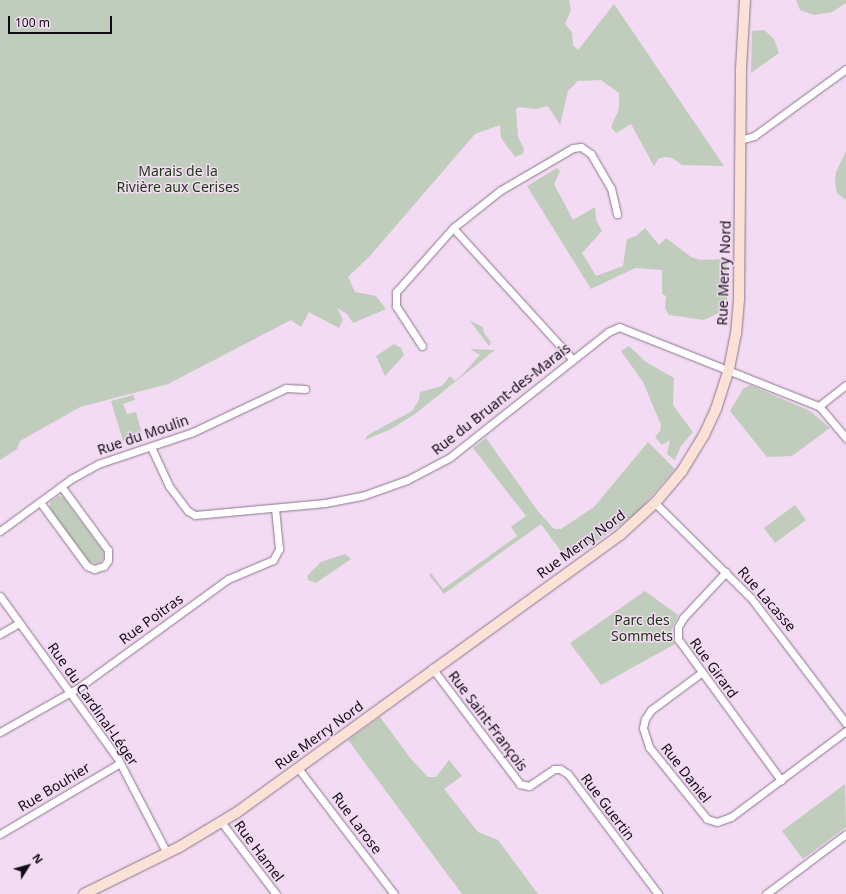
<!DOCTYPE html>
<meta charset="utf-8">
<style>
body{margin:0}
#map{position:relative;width:846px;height:894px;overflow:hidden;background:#f2dbf3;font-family:"Noto Sans",sans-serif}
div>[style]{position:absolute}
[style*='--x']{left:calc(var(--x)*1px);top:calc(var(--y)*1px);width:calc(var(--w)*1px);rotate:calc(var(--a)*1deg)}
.green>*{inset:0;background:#c0ccbc}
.roads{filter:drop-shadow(0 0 1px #8b768c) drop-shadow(0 0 1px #8b768c)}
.street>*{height:7px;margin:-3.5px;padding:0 3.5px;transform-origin:3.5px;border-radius:3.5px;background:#fff}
.secondary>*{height:10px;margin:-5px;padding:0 5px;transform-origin:5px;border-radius:5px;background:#fbe1d6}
span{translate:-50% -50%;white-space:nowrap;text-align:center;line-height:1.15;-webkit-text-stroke:3px #f2dbf3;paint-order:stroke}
.park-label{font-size:14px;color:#1a350f}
.street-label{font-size:14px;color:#130c14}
.north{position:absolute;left:8px;top:846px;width:40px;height:40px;-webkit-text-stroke:3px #f2dbf3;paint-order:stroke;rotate:53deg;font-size:11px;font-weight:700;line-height:16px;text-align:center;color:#130c14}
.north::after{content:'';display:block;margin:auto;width:14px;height:18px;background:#130c14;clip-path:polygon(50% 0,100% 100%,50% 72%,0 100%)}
.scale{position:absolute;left:8px;top:16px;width:104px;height:18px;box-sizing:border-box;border:2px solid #130c14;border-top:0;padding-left:5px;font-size:12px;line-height:14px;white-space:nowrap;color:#130c14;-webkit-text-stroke:3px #f2dbf3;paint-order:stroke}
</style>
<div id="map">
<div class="green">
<i style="clip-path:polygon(0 0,569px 0,571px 10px,565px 24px,572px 32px,573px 45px,578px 50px,614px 4px,724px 166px,682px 165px,672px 158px,665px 157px,658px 159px,654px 166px,631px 124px,616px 133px,611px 127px,619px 109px,619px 93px,601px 80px,578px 81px,568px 91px,560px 125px,548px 106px,535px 109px,519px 107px,516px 109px,518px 137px,524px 149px,523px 154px,515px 157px,501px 138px,500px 125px,475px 134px,369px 257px,348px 277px,355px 292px,376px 296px,386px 309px,353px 323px,347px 314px,337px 308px,343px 320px,339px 328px,309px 312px,301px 327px,291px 320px,168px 384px,80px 407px,20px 441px,17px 449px,0 460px)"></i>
<i style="clip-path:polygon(796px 0,846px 0,846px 3px,832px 12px,814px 15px,800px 10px)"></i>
<i style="clip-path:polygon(764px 30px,774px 39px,779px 53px,751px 73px,752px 31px)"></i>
<i style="clip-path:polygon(846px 151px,846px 200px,837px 193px,835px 182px,836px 172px)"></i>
<i style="clip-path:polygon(557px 168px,560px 171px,554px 184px,573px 220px,595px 207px,596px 220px,602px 231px,582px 253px,596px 276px,623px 266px,627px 239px,636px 236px,645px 228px,659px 245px,666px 238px,691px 257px,701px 260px,727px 259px,727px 309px,704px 320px,669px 315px,665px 308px,666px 296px,662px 294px,662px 270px,635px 268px,591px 289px,527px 186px)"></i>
<i style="clip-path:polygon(470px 321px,483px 327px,484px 333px,491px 342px,489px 346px)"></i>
<i style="clip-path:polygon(394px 344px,401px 348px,404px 355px,385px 376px,376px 356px)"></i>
<i style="clip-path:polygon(629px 346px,646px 362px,674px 378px,673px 405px,693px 432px,681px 446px,675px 460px,667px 454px,670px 440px,662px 445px,655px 437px,660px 431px,661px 425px,643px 382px,621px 351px)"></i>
<i style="clip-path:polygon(470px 349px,495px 350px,415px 414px,391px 429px,365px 440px,368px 435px,412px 411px,419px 400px,420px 392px,442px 386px,450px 376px,455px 381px,460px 377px,480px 355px)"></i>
<i style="clip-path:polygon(750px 385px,810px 411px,830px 428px,792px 456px,767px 457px,730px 411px,743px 389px)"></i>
<i style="clip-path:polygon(133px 395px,135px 400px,123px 404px,127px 414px,136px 412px,142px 434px,123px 441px,111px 401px)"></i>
<i style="clip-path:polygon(486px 438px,537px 510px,554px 529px,561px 529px,594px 507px,648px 442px,675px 469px,636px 514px,568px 561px,541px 524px,444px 594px,429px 575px,431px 573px,443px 589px,517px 536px,511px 527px,526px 516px,473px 448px)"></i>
<i style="clip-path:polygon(58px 496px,63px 497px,103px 551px,104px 557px,99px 564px,88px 562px,50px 508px,50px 502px)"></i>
<i style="clip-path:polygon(795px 505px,806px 520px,775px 543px,764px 528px)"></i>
<i style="clip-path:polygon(345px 554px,351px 559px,316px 583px,308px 580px,307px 576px,321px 562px)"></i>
<i style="clip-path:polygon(645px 591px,678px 615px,671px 631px,675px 644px,601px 685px,570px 643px)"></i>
<i style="clip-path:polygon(380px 717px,411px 759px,428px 777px,436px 777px,449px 760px,462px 776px,444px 789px,478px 832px,498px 840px,538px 894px,462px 894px,348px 740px)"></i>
<i style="clip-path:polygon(845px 784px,846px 827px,803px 859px,782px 831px)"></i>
</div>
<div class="roads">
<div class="street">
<i style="--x:740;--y:140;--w:15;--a:-16"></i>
<i style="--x:754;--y:136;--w:114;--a:-36.1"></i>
<i style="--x:453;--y:228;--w:178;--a:47.7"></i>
<i style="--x:422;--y:346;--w:48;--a:-123"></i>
<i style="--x:396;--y:306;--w:14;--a:-90"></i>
<i style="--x:396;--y:292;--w:86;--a:-48.3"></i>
<i style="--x:453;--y:228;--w:61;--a:-38.4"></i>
<i style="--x:501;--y:190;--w:83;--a:-30.3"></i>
<i style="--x:573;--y:148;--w:8;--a:-7"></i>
<i style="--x:581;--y:147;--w:12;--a:35"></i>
<i style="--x:591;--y:154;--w:39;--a:60"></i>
<i style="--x:611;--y:188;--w:27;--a:77"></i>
<i style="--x:819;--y:406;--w:42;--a:49.8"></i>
<i style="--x:151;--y:447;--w:43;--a:65.2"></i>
<i style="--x:169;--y:486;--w:31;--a:53"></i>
<i style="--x:188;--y:511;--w:8;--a:30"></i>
<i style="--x:195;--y:515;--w:131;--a:-5.3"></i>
<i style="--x:325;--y:503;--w:38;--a:-11"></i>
<i style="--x:362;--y:496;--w:48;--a:-19.6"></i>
<i style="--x:407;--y:480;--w:47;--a:-27.6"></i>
<i style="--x:449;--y:458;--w:203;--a:-38.4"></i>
<i style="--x:608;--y:332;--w:12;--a:-24"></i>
<i style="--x:619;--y:327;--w:215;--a:21.6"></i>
<i style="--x:819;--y:406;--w:34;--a:-38"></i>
<i style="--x:40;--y:502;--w:79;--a:53.7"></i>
<i style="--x:87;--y:566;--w:8;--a:23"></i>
<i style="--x:94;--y:569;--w:10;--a:-17"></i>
<i style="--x:104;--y:566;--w:7;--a:-56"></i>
<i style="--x:108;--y:560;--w:10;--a:-90"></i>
<i style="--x:108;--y:550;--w:79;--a:-126.3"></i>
<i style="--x:655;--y:503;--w:135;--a:44.7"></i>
<i style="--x:751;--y:598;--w:157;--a:52.8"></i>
<i style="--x:0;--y:531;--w:88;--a:-36.2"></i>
<i style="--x:71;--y:479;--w:31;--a:-29"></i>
<i style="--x:98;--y:464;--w:100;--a:-18.6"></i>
<i style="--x:193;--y:432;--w:103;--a:-25.3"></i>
<i style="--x:286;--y:388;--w:19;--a:3"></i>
<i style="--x:726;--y:572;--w:63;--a:133.1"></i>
<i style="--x:683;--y:618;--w:10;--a:119"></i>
<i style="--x:678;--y:627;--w:12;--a:90"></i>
<i style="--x:678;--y:639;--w:175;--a:53.9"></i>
<i style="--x:0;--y:596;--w:201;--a:54.1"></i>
<i style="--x:118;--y:759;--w:106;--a:62.5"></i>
<i style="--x:0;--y:634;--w:22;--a:-30"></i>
<i style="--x:432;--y:668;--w:146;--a:52.8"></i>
<i style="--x:520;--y:784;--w:9;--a:13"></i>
<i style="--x:529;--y:786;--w:30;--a:-34"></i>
<i style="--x:554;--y:769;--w:6;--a:0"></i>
<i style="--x:560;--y:769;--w:9;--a:32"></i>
<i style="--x:568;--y:774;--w:150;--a:53.1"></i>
<i style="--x:701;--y:673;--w:62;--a:143.5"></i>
<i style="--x:651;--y:710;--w:11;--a:124"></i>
<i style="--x:645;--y:719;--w:9;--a:103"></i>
<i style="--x:643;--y:728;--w:20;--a:72"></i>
<i style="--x:649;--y:747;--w:92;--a:51.1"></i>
<i style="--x:707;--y:819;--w:10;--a:17"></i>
<i style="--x:717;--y:822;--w:15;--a:-20"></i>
<i style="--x:731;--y:817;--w:144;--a:-36.8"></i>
<i style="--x:0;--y:732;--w:90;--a:-29.4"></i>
<i style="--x:78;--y:688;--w:185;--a:-36"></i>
<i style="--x:228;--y:579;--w:49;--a:-22.9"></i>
<i style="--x:273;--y:560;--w:13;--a:-61"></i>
<i style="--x:279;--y:549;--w:41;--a:-95.6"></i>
<i style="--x:298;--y:768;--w:158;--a:52.7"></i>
<i style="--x:222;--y:823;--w:89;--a:52.7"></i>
<i style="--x:0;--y:834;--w:139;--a:-30.6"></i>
<i style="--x:766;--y:894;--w:100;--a:-36.9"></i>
</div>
<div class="secondary">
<i style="--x:84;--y:894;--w:108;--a:-26.3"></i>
<i style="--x:181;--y:846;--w:64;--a:-31"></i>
<i style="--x:236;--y:813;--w:475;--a:-35.9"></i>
<i style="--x:621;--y:534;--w:46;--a:-42.4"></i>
<i style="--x:655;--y:503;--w:42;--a:-49.8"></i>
<i style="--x:682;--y:471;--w:42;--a:-58.6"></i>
<i style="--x:704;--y:435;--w:29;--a:-65"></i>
<i style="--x:716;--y:409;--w:42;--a:-72"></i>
<i style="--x:729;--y:369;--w:36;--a:-79"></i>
<i style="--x:736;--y:334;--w:36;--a:-85"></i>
<i style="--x:739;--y:298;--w:229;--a:-89.5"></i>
<i style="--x:741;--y:69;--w:69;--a:-86.7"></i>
</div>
</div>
<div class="park-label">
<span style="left:178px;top:179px">Marais de la<br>Rivière aux Cerises</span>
<span style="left:642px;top:628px">Parc des<br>Sommets</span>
</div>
<div class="street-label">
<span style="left:724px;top:273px;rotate:-88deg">Rue Merry Nord</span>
<span style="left:501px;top:399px;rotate:-38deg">Rue du Bruant-des-Marais</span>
<span style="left:143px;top:435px;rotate:-19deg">Rue du Moulin</span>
<span style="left:581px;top:544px;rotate:-36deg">Rue Merry Nord</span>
<span style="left:767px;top:599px;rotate:49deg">Rue Lacasse</span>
<span style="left:151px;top:619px;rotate:-36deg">Rue Poitras</span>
<span style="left:714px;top:668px;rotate:54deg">Rue Girard</span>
<span style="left:93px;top:704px;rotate:55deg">Rue du Cardinal-Léger</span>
<span style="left:488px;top:721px;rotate:53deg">Rue Saint-François</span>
<span style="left:319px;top:735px;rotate:-36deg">Rue Merry Nord</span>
<span style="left:686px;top:773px;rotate:52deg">Rue Daniel</span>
<span style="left:54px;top:787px;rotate:-31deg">Rue Bouhier</span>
<span style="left:608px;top:807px;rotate:53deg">Rue Guertin</span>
<span style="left:357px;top:823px;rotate:53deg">Rue Larose</span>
<span style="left:259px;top:851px;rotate:53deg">Rue Hamel</span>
</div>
<div class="north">N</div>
<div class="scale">100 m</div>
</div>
